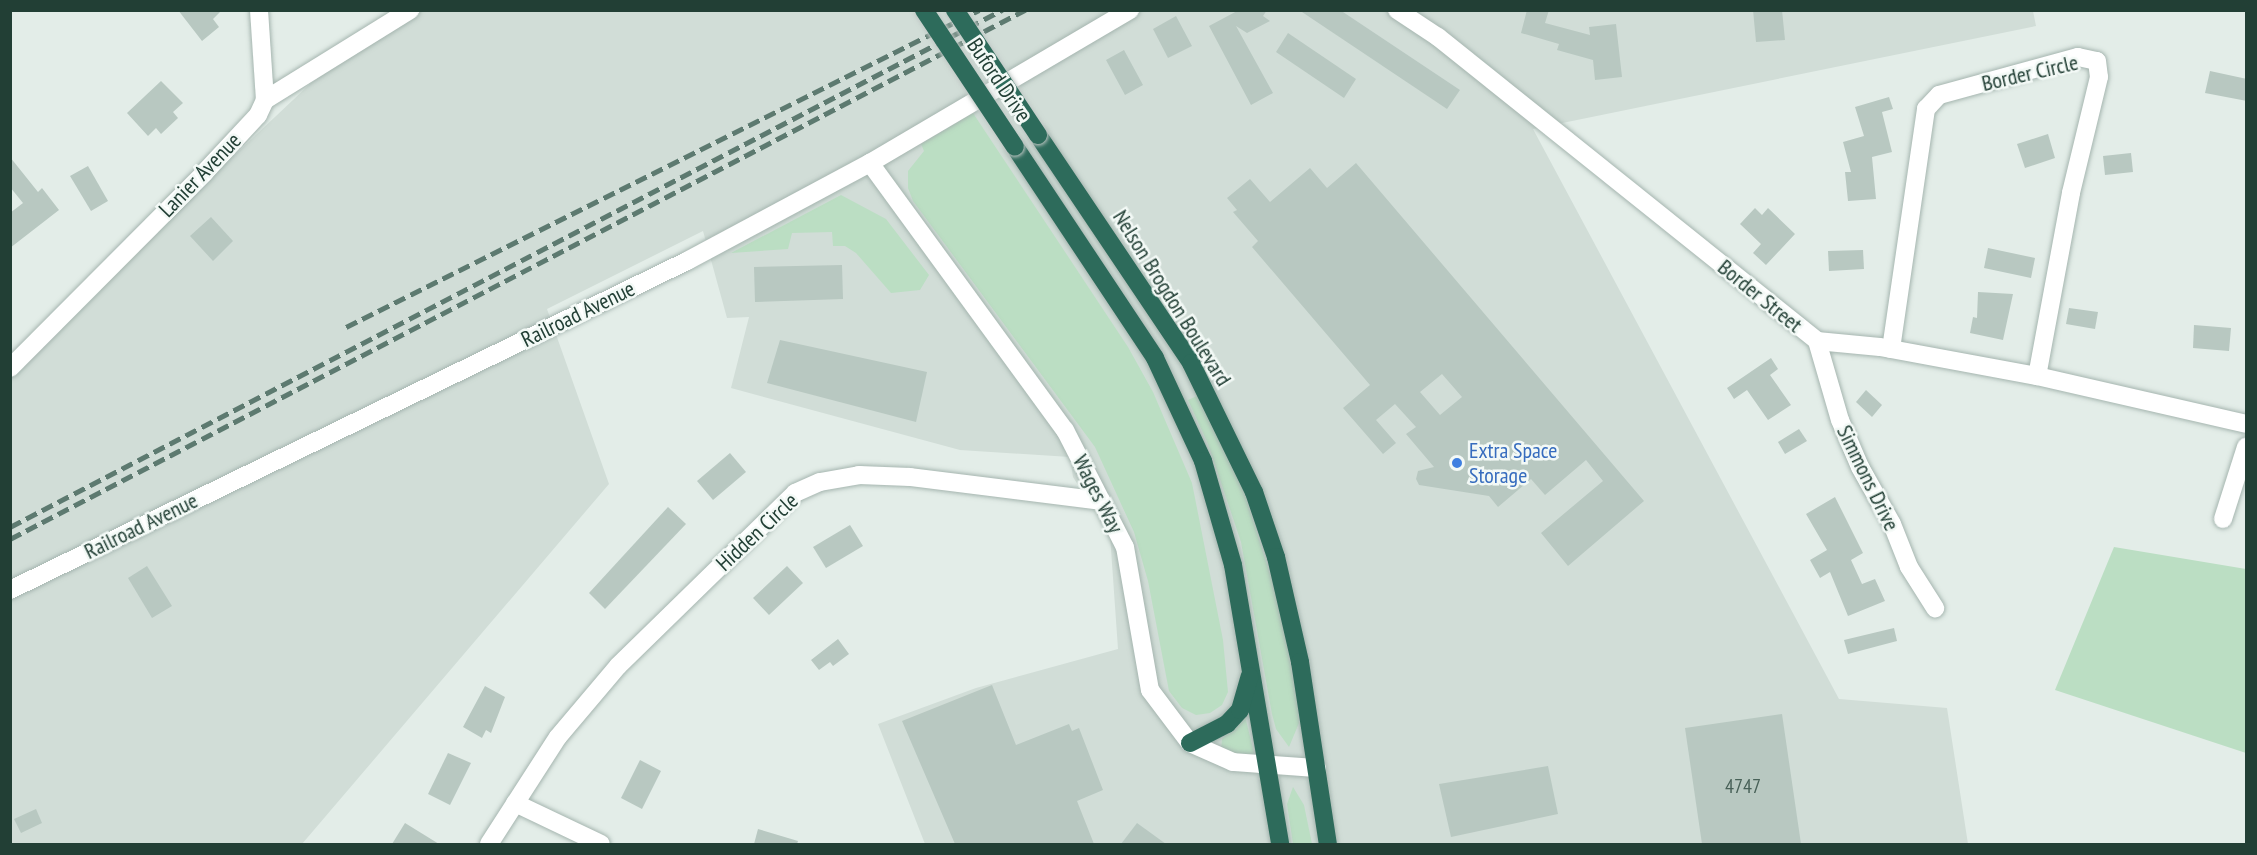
<!DOCTYPE html>
<style>
body{margin:0}
#map{position:relative;width:2257px;height:855px;overflow:hidden;background:#e3ede8;font-family:"PT Sans Narrow",sans-serif}
div>[style]{position:absolute}
[style*='--x']{left:calc(var(--x)*1px);top:calc(var(--y)*1px);width:calc(var(--w)*1px);rotate:calc(var(--a)*1deg)}
.built>*{inset:0;background:#d1ddd7}
.green>*{inset:0;background:#bbdec3}
.building>*{inset:0;background:#b8c8c1}
.roads{filter:drop-shadow(0 0 2px #a5b5af) drop-shadow(0 0 2px #a5b5af)}
.minor>*{height:18px;margin:-9px;padding:0 9px;transform-origin:9px;border-radius:9px;background:#fff}
.highway>*{height:18px;margin:-9px;padding:0 9px;transform-origin:9px;border-radius:9px;background:#2d6b5b}
.rail>*{height:4.5px;margin-top:-2.25px;transform-origin:0;background:repeating-linear-gradient(90deg,#5d7a70 0 12px,transparent 0 18px)}
.bridges{filter:drop-shadow(0 0 2px #c1c9c6) drop-shadow(0 0 2px #c1c9c6)}
.highway-bridge>*{height:18px;margin:-9px;padding:0 9px;transform-origin:9px;border-radius:9px;background:#2d6b5b}
.dots>*{width:16px;height:16px;translate:-50% -50%;box-sizing:border-box;border:3px solid #f3f9f6;border-radius:50%}
span{translate:-50% -50%;white-space:nowrap;text-align:center;line-height:1.15;-webkit-text-stroke:5px #f3f9f6;paint-order:stroke}
.number-label{font-size:20px;color:#486158}
.number-label span{-webkit-text-stroke-width:0}
.street-label{font-size:22px;color:#223f35}
.shop-label{font-size:22px;color:#366cbe}
.left{translate:0 -50%;text-align:left}
.frame{position:absolute;inset:0;border:12px solid #223f35;pointer-events:none}
</style>
<div id="map">
<div class="built">
<i style="clip-path:polygon(414px 11px,2033px 11px,2036px 26px,1533px 129px,1839px 699px,1947px 708px,1968px 844px,925px 844px,878px 724px,976px 688px,1118px 649px,1110px 535px,1073px 477px,1070px 457px,960px 450px,731px 388px,749px 317px,727px 318px,703px 231px,547px 309px,609px 484px,302px 844px,11px 844px,10px 376px,113px 270px,311px 83px)"></i>
</div>
<div class="green">
<i style="clip-path:polygon(973px 113px,1128px 347px,1153px 392px,1192px 483px,1223px 640px,1228px 692px,1222px 705px,1210px 713px,1196px 715px,1182px 708px,1169px 691px,1148px 581px,1134px 532px,1095px 447px,913px 201px,908px 188px,908px 171px,924px 151px,921px 144px)"></i>
<i style="clip-path:polygon(841px 195px,886px 219px,929px 275px,920px 290px,891px 293px,856px 253px,845px 246px,833px 246px,832px 232px,792px 233px,788px 249px,731px 253px)"></i>
<i style="clip-path:polygon(1197px 396px,1244px 492px,1279px 603px,1298px 706px,1299px 723px,1289px 747px,1276px 729px,1272px 714px,1241px 542px,1208px 444px,1188px 400px)"></i>
<i style="clip-path:polygon(2114px 547px,2246px 569px,2246px 753px,2055px 690px)"></i>
<i style="clip-path:polygon(1245px 716px,1254px 753px,1247px 756px,1221px 751px,1222px 739px)"></i>
<i style="clip-path:polygon(1293px 787px,1304px 805px,1312px 844px,1293px 844px,1287px 804px)"></i>
</div>
<div class="building">
<i style="clip-path:polygon(178px 10px,222px 10px,213px 19px,219px 27px,202px 41px)"></i>
<i style="clip-path:polygon(1239px 10px,1267px 10px,1263px 16px,1270px 21px,1247px 33px,1236px 26px,1273px 93px,1251px 105px,1209px 26px)"></i>
<i style="clip-path:polygon(1299px 10px,1340px 10px,1460px 90px,1447px 109px)"></i>
<i style="clip-path:polygon(1527px 10px,1549px 10px,1545px 23px,1590px 35px,1589px 27px,1616px 24px,1622px 77px,1595px 80px,1593px 60px,1557px 50px,1559px 44px,1521px 33px)"></i>
<i style="clip-path:polygon(1753px 10px,1782px 10px,1785px 40px,1756px 42px)"></i>
<i style="clip-path:polygon(1176px 16px,1192px 46px,1168px 58px,1153px 29px)"></i>
<i style="clip-path:polygon(1288px 33px,1356px 79px,1344px 98px,1276px 52px)"></i>
<i style="clip-path:polygon(1124px 50px,1143px 85px,1125px 95px,1106px 60px)"></i>
<i style="clip-path:polygon(2210px 71px,2247px 79px,2247px 101px,2205px 93px)"></i>
<i style="clip-path:polygon(161px 81px,183px 103px,173px 112px,178px 118px,161px 134px,156px 128px,148px 136px,127px 113px)"></i>
<i style="clip-path:polygon(1889px 97px,1893px 109px,1882px 112px,1892px 152px,1872px 157px,1876px 199px,1848px 201px,1845px 172px,1851px 172px,1843px 142px,1864px 136px,1855px 107px)"></i>
<i style="clip-path:polygon(2048px 134px,2055px 158px,2025px 168px,2017px 144px)"></i>
<i style="clip-path:polygon(2131px 153px,2133px 172px,2105px 175px,2103px 156px)"></i>
<i style="clip-path:polygon(10px 157px,38px 192px,42px 188px,59px 210px,10px 248px,10px 213px,23px 203px,10px 187px)"></i>
<i style="clip-path:polygon(evenodd,1356px 163px,1644px 501px,1568px 566px,1541px 533px,1603px 481px,1586px 460px,1545px 495px,1531px 479px,1498px 507px,1489px 496px,1419px 485px,1416px 479px,1418px 471px,1434px 467px,1406px 434px,1416px 427px,1395px 404px,1376px 420px,1396px 443px,1383px 454px,1343px 408px,1370px 385px,1252px 247px,1258px 241px,1233px 212px,1237px 210px,1227px 198px,1250px 179px,1270px 202px,1310px 168px,1327px 188px,1356px 163px,1442px 374px,1462px 397px,1440px 415px,1420px 392px,1442px 374px)"></i>
<i style="clip-path:polygon(88px 166px,108px 201px,91px 211px,70px 176px)"></i>
<i style="clip-path:polygon(1755px 208px,1762px 215px,1768px 208px,1795px 234px,1766px 265px,1753px 253px,1761px 244px,1740px 224px)"></i>
<i style="clip-path:polygon(211px 217px,233px 241px,213px 261px,190px 236px)"></i>
<i style="clip-path:polygon(1988px 248px,2035px 258px,2031px 278px,1984px 268px)"></i>
<i style="clip-path:polygon(1863px 250px,1864px 269px,1829px 271px,1828px 251px)"></i>
<i style="clip-path:polygon(842px 265px,843px 299px,755px 302px,754px 267px)"></i>
<i style="clip-path:polygon(1978px 292px,2013px 294px,2003px 340px,1970px 333px,1973px 317px,1977px 318px)"></i>
<i style="clip-path:polygon(2069px 308px,2098px 312px,2095px 329px,2066px 324px)"></i>
<i style="clip-path:polygon(2194px 325px,2231px 328px,2229px 351px,2193px 348px)"></i>
<i style="clip-path:polygon(780px 340px,927px 372px,916px 422px,767px 383px)"></i>
<i style="clip-path:polygon(1771px 358px,1778px 369px,1770px 375px,1791px 405px,1768px 420px,1747px 390px,1734px 399px,1727px 388px)"></i>
<i style="clip-path:polygon(1866px 390px,1882px 405px,1872px 417px,1856px 402px)"></i>
<i style="clip-path:polygon(1799px 429px,1807px 441px,1785px 454px,1778px 442px)"></i>
<i style="clip-path:polygon(730px 453px,746px 472px,713px 500px,697px 481px)"></i>
<i style="clip-path:polygon(1835px 497px,1863px 553px,1851px 560px,1862px 584px,1875px 579px,1885px 601px,1848px 616px,1830px 572px,1820px 578px,1810px 560px,1827px 550px,1806px 514px)"></i>
<i style="clip-path:polygon(668px 507px,686px 524px,605px 609px,589px 593px)"></i>
<i style="clip-path:polygon(850px 525px,863px 546px,826px 568px,813px 547px)"></i>
<i style="clip-path:polygon(147px 566px,172px 606px,152px 618px,128px 578px)"></i>
<i style="clip-path:polygon(787px 566px,803px 583px,769px 615px,753px 598px)"></i>
<i style="clip-path:polygon(1894px 628px,1897px 641px,1848px 654px,1844px 640px)"></i>
<i style="clip-path:polygon(838px 639px,849px 654px,833px 666px,830px 662px,819px 670px,811px 660px)"></i>
<i style="clip-path:polygon(992px 685px,1016px 745px,1069px 724px,1072px 731px,1079px 728px,1103px 790px,1077px 801px,1094px 844px,955px 844px,902px 721px)"></i>
<i style="clip-path:polygon(485px 686px,505px 697px,491px 733px,486px 730px,482px 738px,463px 727px)"></i>
<i style="clip-path:polygon(1782px 714px,1801px 844px,1702px 844px,1685px 728px)"></i>
<i style="clip-path:polygon(448px 753px,471px 763px,450px 805px,428px 794px)"></i>
<i style="clip-path:polygon(640px 760px,661px 771px,642px 809px,621px 798px)"></i>
<i style="clip-path:polygon(1548px 766px,1558px 814px,1451px 837px,1439px 784px)"></i>
<i style="clip-path:polygon(36px 809px,42px 823px,21px 833px,14px 819px)"></i>
<i style="clip-path:polygon(405px 823px,439px 844px,392px 844px)"></i>
<i style="clip-path:polygon(1137px 823px,1166px 844px,1121px 844px)"></i>
<i style="clip-path:polygon(758px 829px,798px 841px,797px 844px,754px 844px)"></i>
</div>
<div class="roads">
<div class="minor">
<i style="--x:259;--y:10;--w:90;--a:86.2"></i>
<i style="--x:1397;--y:10;--w:49;--a:33.4"></i>
<i style="--x:1438;--y:37;--w:486;--a:38.7"></i>
<i style="--x:1817;--y:341;--w:63;--a:5.4"></i>
<i style="--x:1880;--y:347;--w:160;--a:10.5"></i>
<i style="--x:2037;--y:376;--w:214;--a:12.9"></i>
<i style="--x:870;--y:163;--w:331;--a:53.9"></i>
<i style="--x:1065;--y:430;--w:131;--a:62.9"></i>
<i style="--x:1125;--y:547;--w:145;--a:80.1"></i>
<i style="--x:1150;--y:690;--w:66;--a:53"></i>
<i style="--x:1190;--y:743;--w:47;--a:23.8"></i>
<i style="--x:1233;--y:762;--w:84;--a:4.1"></i>
<i style="--x:1817;--y:341;--w:82;--a:73.8"></i>
<i style="--x:1840;--y:420;--w:51;--a:66.9"></i>
<i style="--x:1860;--y:467;--w:65;--a:60.7"></i>
<i style="--x:1892;--y:524;--w:46;--a:68.4"></i>
<i style="--x:1909;--y:567;--w:49;--a:57.6"></i>
<i style="--x:1891;--y:349;--w:243;--a:-81.7"></i>
<i style="--x:1926;--y:109;--w:19;--a:-47"></i>
<i style="--x:1939;--y:95;--w:144;--a:-15.3"></i>
<i style="--x:2078;--y:57;--w:19;--a:12"></i>
<i style="--x:2097;--y:61;--w:16;--a:83"></i>
<i style="--x:2099;--y:77;--w:119;--a:103.6"></i>
<i style="--x:2071;--y:193;--w:186;--a:100.5"></i>
<i style="--x:10;--y:368;--w:275;--a:-45.1"></i>
<i style="--x:204;--y:173;--w:79;--a:-47"></i>
<i style="--x:258;--y:115;--w:17;--a:-65"></i>
<i style="--x:265;--y:100;--w:171;--a:-31.8"></i>
<i style="--x:2223;--y:519;--w:76;--a:-72.3"></i>
<i style="--x:10;--y:590;--w:753;--a:-25.92"></i>
<i style="--x:687;--y:261;--w:208;--a:-28.2"></i>
<i style="--x:870;--y:163;--w:302;--a:-30.5"></i>
<i style="--x:515;--y:803;--w:95;--a:25.5"></i>
<i style="--x:489;--y:844;--w:127;--a:-57.2"></i>
<i style="--x:558;--y:737;--w:93;--a:-49.8"></i>
<i style="--x:618;--y:666;--w:248;--a:-44.3"></i>
<i style="--x:795;--y:493;--w:27;--a:-24"></i>
<i style="--x:820;--y:482;--w:40;--a:-10"></i>
<i style="--x:859;--y:475;--w:51;--a:2.2"></i>
<i style="--x:910;--y:477;--w:193;--a:7.1"></i>
</div>
<div class="highway">
<i style="--x:1038;--y:135;--w:275;--a:56.1"></i>
<i style="--x:1191;--y:363;--w:144;--a:64"></i>
<i style="--x:1254;--y:492;--w:69;--a:71.3"></i>
<i style="--x:1276;--y:557;--w:108;--a:77.1"></i>
<i style="--x:1300;--y:662;--w:184;--a:81.3"></i>
<i style="--x:1015;--y:147;--w:253;--a:56.4"></i>
<i style="--x:1155;--y:358;--w:114;--a:65"></i>
<i style="--x:1203;--y:461;--w:108;--a:73.9"></i>
<i style="--x:1233;--y:565;--w:283;--a:80.4"></i>
<i style="--x:1190;--y:743;--w:42;--a:-27.2"></i>
<i style="--x:1227;--y:724;--w:19;--a:-47"></i>
<i style="--x:1240;--y:710;--w:35;--a:-74"></i>
</div>
</div>
<div class="rail">
<i style="--x:346;--y:327;--w:708;--a:-26.6"></i>
<i style="--x:10;--y:527;--w:1119;--a:-27.53"></i>
<i style="--x:10;--y:539;--w:1145;--a:-27.53"></i>
</div>
<div class="bridges">
<div class="highway-bridge">
<i style="--x:924;--y:10;--w:164;--a:56.4"></i>
<i style="--x:955;--y:10;--w:150;--a:56.4"></i>
</div>
</div>
<div class="dots">
<i style="left:1457px;top:463px;background:#3f7fe0"></i>
</div>
<div class="number-label">
<span style="left:1743px;top:786px">4747</span>
</div>
<div class="street-label">
<span style="left:2030px;top:73px;rotate:-13deg">Border Circle</span>
<span style="left:999px;top:80px;rotate:56deg">Buford Drive</span>
<span style="left:200px;top:175px;rotate:-46deg">Lanier Avenue</span>
<span style="left:1760px;top:296px;rotate:39deg">Border Street</span>
<span style="left:1172px;top:298px;rotate:58deg">Nelson Brogdon Boulevard</span>
<span style="left:578px;top:314px;rotate:-26deg">Railroad Avenue</span>
<span style="left:1868px;top:478px;rotate:64deg">Simmons Drive</span>
<span style="left:1098px;top:494px;rotate:63deg">Wages Way</span>
<span style="left:141px;top:526px;rotate:-26deg">Railroad Avenue</span>
<span style="left:757px;top:532px;rotate:-43deg">Hidden Circle</span>
</div>
<div class="shop-label">
<span class="left" style="left:1469px;top:463px">Extra Space<br>Storage</span>
</div>
<div class="frame"></div>
</div>
